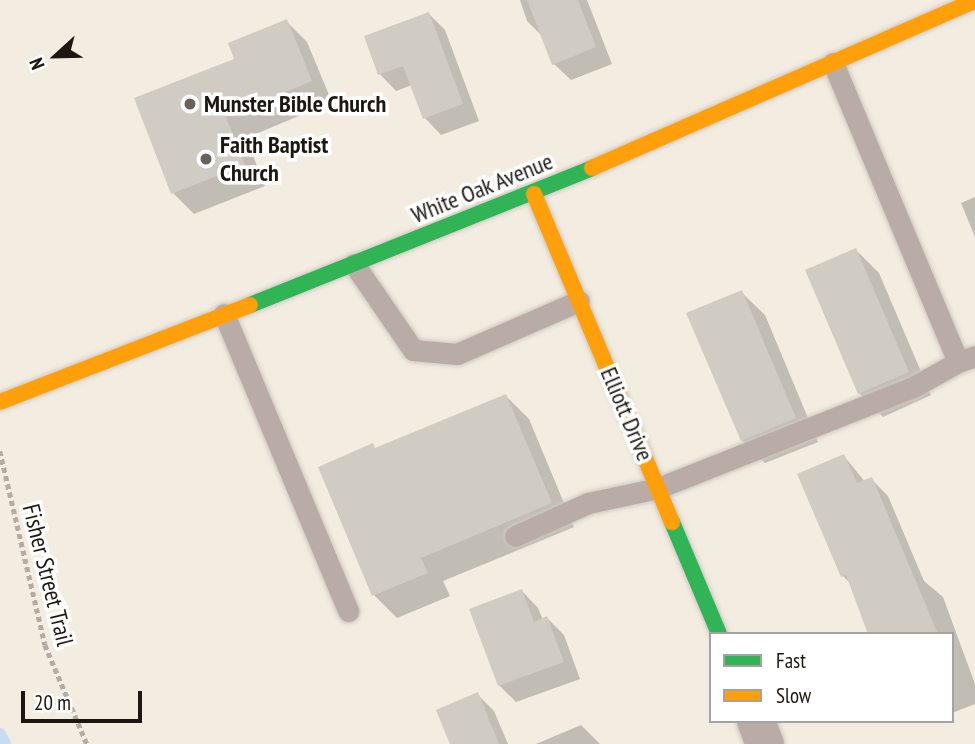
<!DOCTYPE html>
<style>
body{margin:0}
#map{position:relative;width:975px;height:744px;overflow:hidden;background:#f2ece1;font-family:"PT Sans Narrow",sans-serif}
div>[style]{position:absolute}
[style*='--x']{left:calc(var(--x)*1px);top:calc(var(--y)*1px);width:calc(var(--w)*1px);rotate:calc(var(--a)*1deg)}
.shadow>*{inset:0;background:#0003}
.stream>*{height:12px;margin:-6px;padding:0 6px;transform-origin:6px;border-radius:6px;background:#c6dcf2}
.building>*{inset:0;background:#d0ccc3}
.path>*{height:4.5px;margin-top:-2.25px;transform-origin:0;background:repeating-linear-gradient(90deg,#b4aba4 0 5px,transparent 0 8.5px)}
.roads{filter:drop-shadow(0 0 2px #cec9c1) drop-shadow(0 0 2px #cec9c1)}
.lane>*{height:21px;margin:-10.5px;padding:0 10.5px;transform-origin:10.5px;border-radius:10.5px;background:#b9aca6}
.street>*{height:38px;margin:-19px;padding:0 19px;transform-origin:19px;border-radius:19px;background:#b9aca6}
.fast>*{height:16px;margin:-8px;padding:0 8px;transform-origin:8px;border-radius:8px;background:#30b455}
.slow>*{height:16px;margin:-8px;padding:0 8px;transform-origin:8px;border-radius:8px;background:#ff9f0a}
.dots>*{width:19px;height:19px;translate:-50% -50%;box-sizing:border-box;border:4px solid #fff;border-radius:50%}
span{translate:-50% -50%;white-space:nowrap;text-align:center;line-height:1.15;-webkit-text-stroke:7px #fff;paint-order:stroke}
.poi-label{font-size:24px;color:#1c1811;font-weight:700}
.left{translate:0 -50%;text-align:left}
.street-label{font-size:24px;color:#1c1811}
.legend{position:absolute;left:709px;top:632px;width:245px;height:91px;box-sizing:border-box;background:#fff;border:2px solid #a4a3a0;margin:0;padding:9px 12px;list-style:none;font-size:21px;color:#1c1811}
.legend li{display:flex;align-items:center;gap:14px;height:35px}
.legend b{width:35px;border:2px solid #a4a3a0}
.north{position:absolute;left:21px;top:21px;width:70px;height:70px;-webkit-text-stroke:5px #fff;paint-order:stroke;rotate:248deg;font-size:19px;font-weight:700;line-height:28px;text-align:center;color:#1c1811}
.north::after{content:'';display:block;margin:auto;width:24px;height:32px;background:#1c1811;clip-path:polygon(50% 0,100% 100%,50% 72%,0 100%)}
.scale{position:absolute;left:21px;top:691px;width:121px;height:32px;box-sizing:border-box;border:4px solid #1c1811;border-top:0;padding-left:9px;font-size:21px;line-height:24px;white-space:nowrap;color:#1c1811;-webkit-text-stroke:5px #fff;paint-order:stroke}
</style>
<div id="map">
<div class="shadow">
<i style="clip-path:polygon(520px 0,587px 0,612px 64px,571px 80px,554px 64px,544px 38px,527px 21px)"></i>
<i style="clip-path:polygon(429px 14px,445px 30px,479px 121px,441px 135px,425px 118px,412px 85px,396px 91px,380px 74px)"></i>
<i style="clip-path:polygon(286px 21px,307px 42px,332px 102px,246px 138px,265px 186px,194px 214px,173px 193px,236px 60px)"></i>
<i style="clip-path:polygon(975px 197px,975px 237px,961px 203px)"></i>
<i style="clip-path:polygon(856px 250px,879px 273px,931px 395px,883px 417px,859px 393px,807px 271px)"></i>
<i style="clip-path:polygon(741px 292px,765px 315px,818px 442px,765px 463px,742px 440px)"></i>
<i style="clip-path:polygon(506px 396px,529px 419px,574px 527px,443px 581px,450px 596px,397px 618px,374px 595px,376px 450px)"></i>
<i style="clip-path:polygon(844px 456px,865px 482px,871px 479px,888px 496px,924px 581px,943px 597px,975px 684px,975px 704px,952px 713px,952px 634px,870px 634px,851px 584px,843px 576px)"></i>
<i style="clip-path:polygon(522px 591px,538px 608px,543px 620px,547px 618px,564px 635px,580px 679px,516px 702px,499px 685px)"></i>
<i style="clip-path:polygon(477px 694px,494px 711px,508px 744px,452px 744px)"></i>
<i style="clip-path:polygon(581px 725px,600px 744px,536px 744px)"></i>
</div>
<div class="stream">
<i style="--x:0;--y:734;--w:11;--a:63"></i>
</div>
<div class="building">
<i style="clip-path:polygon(527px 0,578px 0,596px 47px,552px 65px)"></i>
<i style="clip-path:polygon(429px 12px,463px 104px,423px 119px,403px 66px,378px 75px,364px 36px)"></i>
<i style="clip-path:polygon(287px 19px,312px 81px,226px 117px,245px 165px,171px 194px,134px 98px,234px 59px,228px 43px)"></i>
<i style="clip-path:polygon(856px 248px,909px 372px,858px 394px,805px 270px)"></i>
<i style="clip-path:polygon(742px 290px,796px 418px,741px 441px,686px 313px)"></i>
<i style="clip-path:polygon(506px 394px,552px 503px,421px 558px,428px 573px,372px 596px,318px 467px,373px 443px,375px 448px)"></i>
<i style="clip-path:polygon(844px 454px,857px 483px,872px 477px,938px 634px,868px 634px,846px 575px,841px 577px,797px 474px)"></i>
<i style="clip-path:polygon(522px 589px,534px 622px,547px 616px,564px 662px,498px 686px,469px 609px)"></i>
<i style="clip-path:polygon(478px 692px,499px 744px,450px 744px,436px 710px)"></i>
</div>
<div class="path">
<i style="--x:0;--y:451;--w:199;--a:76.9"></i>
<i style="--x:45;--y:645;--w:108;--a:67"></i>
</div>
<div class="roads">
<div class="lane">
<i style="--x:833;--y:63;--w:324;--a:67.3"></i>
<i style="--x:958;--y:362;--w:18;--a:-19"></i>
<i style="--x:354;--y:264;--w:104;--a:55.5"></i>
<i style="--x:413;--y:350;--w:44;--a:5.2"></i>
<i style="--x:457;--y:354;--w:133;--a:-23.5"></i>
<i style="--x:224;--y:314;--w:322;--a:67.3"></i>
<i style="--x:515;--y:536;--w:80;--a:-24.3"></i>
<i style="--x:588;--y:503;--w:72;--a:-12.1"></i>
<i style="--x:658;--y:488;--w:277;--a:-21.6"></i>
<i style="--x:915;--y:386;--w:49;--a:-29.2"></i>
</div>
<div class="street">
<i style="--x:756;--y:721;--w:25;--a:69"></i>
</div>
<div class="fast">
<i style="--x:250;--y:305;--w:368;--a:-21.8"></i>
<i style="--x:672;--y:522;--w:121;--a:67.2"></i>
</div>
<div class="slow">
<i style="--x:592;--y:168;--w:418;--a:-23.6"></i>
<i style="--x:534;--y:194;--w:356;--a:67.2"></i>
<i style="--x:0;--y:402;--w:268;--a:-21.2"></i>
</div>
</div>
<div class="dots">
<i style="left:190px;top:104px;background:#67625a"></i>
<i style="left:206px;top:159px;background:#67625a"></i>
</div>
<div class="poi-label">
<span class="left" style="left:204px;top:104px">Munster Bible Church</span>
<span class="left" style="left:220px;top:159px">Faith Baptist<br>Church</span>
</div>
<div class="street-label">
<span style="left:482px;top:188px;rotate:-22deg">White Oak Avenue</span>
<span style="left:627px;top:414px;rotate:67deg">Elliott Drive</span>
<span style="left:48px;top:575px;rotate:76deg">Fisher Street Trail</span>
</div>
<ul class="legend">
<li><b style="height:9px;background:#30b455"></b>Fast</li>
<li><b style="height:9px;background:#ff9f0a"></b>Slow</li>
</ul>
<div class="north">N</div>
<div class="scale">20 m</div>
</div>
